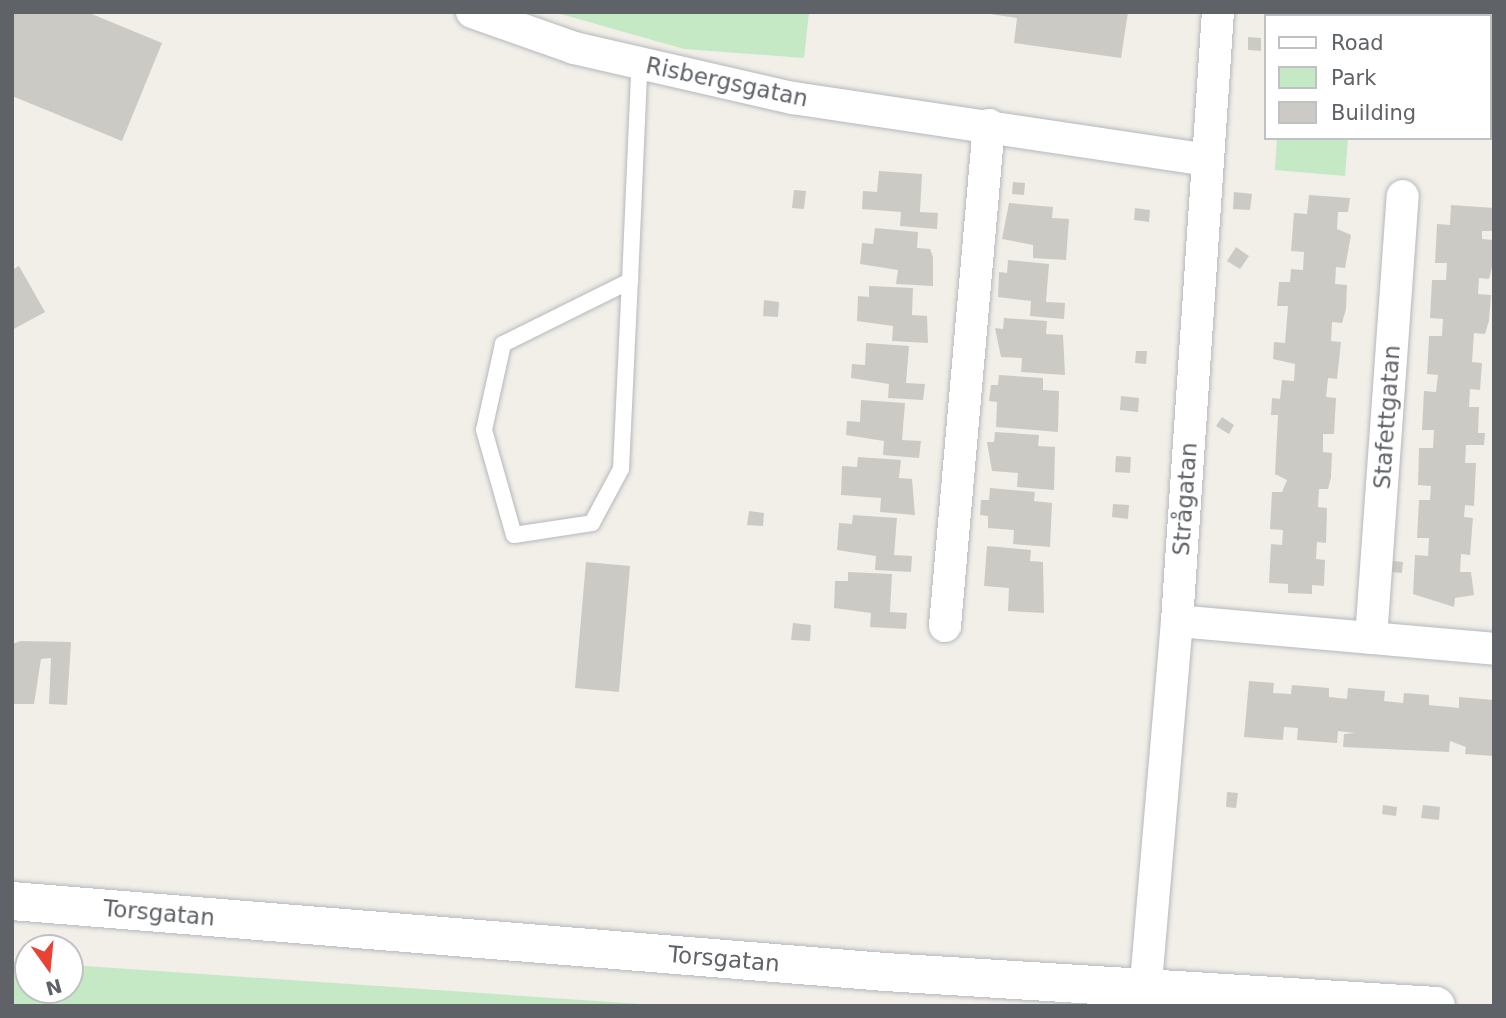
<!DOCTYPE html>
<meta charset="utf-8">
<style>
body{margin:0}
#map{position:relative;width:1506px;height:1018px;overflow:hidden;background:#f1efe8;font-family:"DejaVu Sans",sans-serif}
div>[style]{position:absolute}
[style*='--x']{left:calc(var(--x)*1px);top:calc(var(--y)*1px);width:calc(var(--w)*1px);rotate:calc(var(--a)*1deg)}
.green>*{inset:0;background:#c5e8c5}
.building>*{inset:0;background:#cccac5}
.roads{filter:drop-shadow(0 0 2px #b5b8bc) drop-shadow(0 0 2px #b5b8bc)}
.service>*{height:16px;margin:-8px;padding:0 8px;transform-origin:8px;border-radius:8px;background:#fff}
.minor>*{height:32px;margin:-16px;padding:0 16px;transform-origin:16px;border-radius:16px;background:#fff}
.secondary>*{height:38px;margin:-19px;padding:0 19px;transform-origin:19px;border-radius:19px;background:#fff}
span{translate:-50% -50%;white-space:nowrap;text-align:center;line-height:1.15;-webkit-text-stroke:5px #fff;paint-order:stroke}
.street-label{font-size:23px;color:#5f6368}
.frame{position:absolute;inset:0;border:14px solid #5f6368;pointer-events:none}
.legend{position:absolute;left:1264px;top:14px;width:228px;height:126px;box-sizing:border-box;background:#fff;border:2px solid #bfc1c3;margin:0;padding:9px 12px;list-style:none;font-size:21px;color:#5f6368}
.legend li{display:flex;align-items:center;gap:14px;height:35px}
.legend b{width:35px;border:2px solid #bfc1c3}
.north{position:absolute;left:14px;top:934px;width:70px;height:70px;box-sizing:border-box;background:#fff;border:2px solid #bfc1c3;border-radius:50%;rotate:165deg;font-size:19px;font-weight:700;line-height:28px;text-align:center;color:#5f6368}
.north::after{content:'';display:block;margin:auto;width:24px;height:32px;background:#ea4335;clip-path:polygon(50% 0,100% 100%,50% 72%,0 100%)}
</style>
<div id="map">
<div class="green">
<i style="clip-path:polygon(554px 12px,809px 12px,804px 58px,684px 49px)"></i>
<i style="clip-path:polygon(1277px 138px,1348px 138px,1345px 176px,1275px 170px)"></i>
<i style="clip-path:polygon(12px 962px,28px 963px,28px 990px,70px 990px,70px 965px,670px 1006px,12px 1006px)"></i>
</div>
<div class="building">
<i style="clip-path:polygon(12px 12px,87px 12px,162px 43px,122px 141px,12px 96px)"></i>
<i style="clip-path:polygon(1128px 12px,1121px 58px,1014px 43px,1017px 18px,990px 14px)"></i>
<i style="clip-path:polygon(1248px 37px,1261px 38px,1261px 51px,1248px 50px)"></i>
<i style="clip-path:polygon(879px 171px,922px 174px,920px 212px,938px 213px,937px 229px,900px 226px,901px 212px,862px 209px,863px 191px,877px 192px)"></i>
<i style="clip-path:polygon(1013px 182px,1025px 183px,1024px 195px,1012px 194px)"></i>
<i style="clip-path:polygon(794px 190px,806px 191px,804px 209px,792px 208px)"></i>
<i style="clip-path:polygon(1234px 192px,1252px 194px,1250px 210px,1233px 209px)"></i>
<i style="clip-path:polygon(1309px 195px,1350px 198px,1348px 212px,1338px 212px,1337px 229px,1351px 235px,1345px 268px,1336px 267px,1335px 284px,1347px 285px,1346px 309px,1342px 323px,1332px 322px,1331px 341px,1341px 342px,1337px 379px,1328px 378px,1326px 397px,1336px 398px,1334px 434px,1323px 434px,1323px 452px,1332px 453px,1331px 477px,1328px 489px,1319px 489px,1318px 507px,1327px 508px,1326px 543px,1317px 542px,1316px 559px,1325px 560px,1324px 586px,1312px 585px,1312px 594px,1288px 593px,1288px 584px,1269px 583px,1271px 544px,1282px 545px,1283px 530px,1270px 529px,1272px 492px,1282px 492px,1287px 480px,1275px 474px,1278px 415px,1271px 415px,1272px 398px,1280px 399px,1282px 380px,1294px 381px,1295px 364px,1273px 359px,1274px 342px,1285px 343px,1288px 306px,1277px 306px,1279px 282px,1290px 282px,1291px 269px,1303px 270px,1304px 252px,1291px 251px,1294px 213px,1307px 214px)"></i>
<i style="clip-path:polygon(1009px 203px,1053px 207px,1052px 218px,1069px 219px,1066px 260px,1033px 258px,1033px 245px,1002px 239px)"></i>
<i style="clip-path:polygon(1451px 205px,1494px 208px,1492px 231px,1482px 231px,1482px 239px,1493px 240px,1492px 267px,1489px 279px,1479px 278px,1478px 294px,1491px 295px,1489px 321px,1485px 334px,1474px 333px,1472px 362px,1482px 363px,1480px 390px,1470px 389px,1469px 407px,1479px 407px,1478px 433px,1485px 433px,1484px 445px,1466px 445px,1465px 463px,1476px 463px,1474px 506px,1465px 505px,1464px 517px,1473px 518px,1470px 555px,1461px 554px,1460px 572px,1471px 572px,1474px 595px,1455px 598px,1454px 607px,1413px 594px,1415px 555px,1428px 556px,1429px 538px,1417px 538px,1419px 500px,1430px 500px,1431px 486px,1418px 485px,1419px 448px,1433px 448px,1434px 430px,1422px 430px,1424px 391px,1436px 392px,1438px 375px,1427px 374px,1429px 336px,1442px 336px,1443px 319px,1430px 318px,1432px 280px,1446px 280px,1447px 263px,1435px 263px,1437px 224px,1450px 225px)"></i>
<i style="clip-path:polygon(1135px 208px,1150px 210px,1149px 222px,1134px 220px)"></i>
<i style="clip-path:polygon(875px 228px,918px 232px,917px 248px,930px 249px,933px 257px,933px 286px,896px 284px,898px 270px,860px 264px,862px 243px,873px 244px)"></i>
<i style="clip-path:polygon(1236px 247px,1249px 256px,1240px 269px,1227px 261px)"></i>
<i style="clip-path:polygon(1008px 260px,1049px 264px,1046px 302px,1065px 303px,1064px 319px,1030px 316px,1031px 301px,998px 297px,999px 272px,1007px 273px)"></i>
<i style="clip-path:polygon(19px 266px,45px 312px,12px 330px,12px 270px)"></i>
<i style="clip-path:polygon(869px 286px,913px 288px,912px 315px,927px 316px,928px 343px,892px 341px,893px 326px,857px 321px,858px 296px,869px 297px)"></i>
<i style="clip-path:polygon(764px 300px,779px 302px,778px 317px,763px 316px)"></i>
<i style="clip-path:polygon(1004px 318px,1047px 321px,1046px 334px,1063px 335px,1065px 375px,1021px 372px,1022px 358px,1001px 357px,995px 328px,1003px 329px)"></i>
<i style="clip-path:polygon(866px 343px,909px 346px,906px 383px,925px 384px,923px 400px,888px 398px,889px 384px,851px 378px,852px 364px,865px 365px)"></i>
<i style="clip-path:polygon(1136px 351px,1147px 351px,1146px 364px,1135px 363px)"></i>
<i style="clip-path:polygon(999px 375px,1043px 378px,1043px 390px,1059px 391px,1058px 432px,996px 427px,997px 402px,989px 401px,991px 385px,998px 385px)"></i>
<i style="clip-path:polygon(1121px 396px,1139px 398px,1138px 412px,1120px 410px)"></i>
<i style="clip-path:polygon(861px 400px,905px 403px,902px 440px,921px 441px,919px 458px,883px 455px,884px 441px,846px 435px,847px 421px,860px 422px)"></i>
<i style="clip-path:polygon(1222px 417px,1234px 425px,1229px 434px,1216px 426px)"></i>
<i style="clip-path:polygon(995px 432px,1039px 435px,1038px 446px,1055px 447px,1054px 490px,1017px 487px,1018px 473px,992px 471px,987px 442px,994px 442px)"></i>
<i style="clip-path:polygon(1116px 456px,1131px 457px,1130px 473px,1115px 472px)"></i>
<i style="clip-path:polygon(858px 457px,901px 460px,899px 478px,912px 479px,915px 515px,880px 512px,881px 498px,841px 495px,842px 466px,857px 467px)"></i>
<i style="clip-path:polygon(990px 488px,1035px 492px,1034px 501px,1052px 503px,1050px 547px,1013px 544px,1014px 530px,988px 528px,988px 516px,980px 515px,981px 500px,989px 500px)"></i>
<i style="clip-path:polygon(1113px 504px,1129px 505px,1128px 519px,1112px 517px)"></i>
<i style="clip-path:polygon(749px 511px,764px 513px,763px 526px,747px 525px)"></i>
<i style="clip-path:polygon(853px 515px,897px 518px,894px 555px,912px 556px,911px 572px,875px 570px,876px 556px,837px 550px,839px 523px,852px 524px)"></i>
<i style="clip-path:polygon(987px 546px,1031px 550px,1030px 561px,1043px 562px,1044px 613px,1008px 611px,1009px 588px,984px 586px)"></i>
<i style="clip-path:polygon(1393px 561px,1403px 562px,1402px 573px,1392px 572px)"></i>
<i style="clip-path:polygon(586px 562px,630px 566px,619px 692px,575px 688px)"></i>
<i style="clip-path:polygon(848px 572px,892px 574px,890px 612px,907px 613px,906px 629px,870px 627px,871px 613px,834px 608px,835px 581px,848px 581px)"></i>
<i style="clip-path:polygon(793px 623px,811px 625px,810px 641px,791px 640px)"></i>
<i style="clip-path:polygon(21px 641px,71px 642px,67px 705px,49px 704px,51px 658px,41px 659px,34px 704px,13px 704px,12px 644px)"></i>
<i style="clip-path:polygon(1249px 681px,1274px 683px,1273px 693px,1291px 694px,1292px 685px,1329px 688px,1329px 697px,1347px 699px,1348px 688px,1385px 691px,1384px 701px,1403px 703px,1404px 693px,1429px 695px,1429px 705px,1459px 708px,1459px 697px,1494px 700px,1494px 756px,1465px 754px,1466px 747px,1450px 741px,1449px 752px,1343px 747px,1344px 734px,1355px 733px,1338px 731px,1337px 743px,1297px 740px,1298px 728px,1284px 727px,1283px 740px,1244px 737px)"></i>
<i style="clip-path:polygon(1227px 792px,1238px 793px,1236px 808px,1226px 807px)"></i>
<i style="clip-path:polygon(1383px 805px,1397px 807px,1396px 816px,1382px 814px)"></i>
<i style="clip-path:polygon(1423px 805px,1440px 807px,1439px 820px,1421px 818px)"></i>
</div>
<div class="roads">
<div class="service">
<i style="--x:630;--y:281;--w:142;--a:153.6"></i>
<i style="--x:503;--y:344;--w:88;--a:102.5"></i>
<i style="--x:484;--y:430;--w:109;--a:74.1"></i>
<i style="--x:514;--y:535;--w:79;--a:-8.7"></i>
<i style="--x:592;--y:523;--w:61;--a:-61.8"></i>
<i style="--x:621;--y:469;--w:188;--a:-87.3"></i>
<i style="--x:630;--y:281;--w:203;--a:-87.5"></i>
<i style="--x:639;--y:78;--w:14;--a:-86"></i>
</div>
<div class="minor">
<i style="--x:472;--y:12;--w:108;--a:19.4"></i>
<i style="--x:574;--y:48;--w:225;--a:12.9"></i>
<i style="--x:793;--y:98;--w:418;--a:8.5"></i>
<i style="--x:1177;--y:621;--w:318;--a:5"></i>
<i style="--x:945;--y:626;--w:503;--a:-84.98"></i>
<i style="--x:1371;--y:638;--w:443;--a:-85.9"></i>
<i style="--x:1144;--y:1006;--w:386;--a:-85.1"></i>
<i style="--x:1177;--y:621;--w:610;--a:-86.15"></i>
</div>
<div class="secondary">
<i style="--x:12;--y:901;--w:876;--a:4.65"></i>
<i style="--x:885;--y:972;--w:552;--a:3.53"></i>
</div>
</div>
<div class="street-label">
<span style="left:727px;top:82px;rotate:12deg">Risbergsgatan</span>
<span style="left:1387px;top:417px;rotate:-86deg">Stafettgatan</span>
<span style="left:1185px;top:499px;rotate:-86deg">Strågatan</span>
<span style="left:159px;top:913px;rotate:5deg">Torsgatan</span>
<span style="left:724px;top:959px;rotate:5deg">Torsgatan</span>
</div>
<div class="frame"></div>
<ul class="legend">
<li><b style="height:9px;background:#fff"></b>Road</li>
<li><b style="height:19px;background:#c5e8c5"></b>Park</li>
<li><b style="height:19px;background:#cccac5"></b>Building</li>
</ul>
<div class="north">N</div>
</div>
